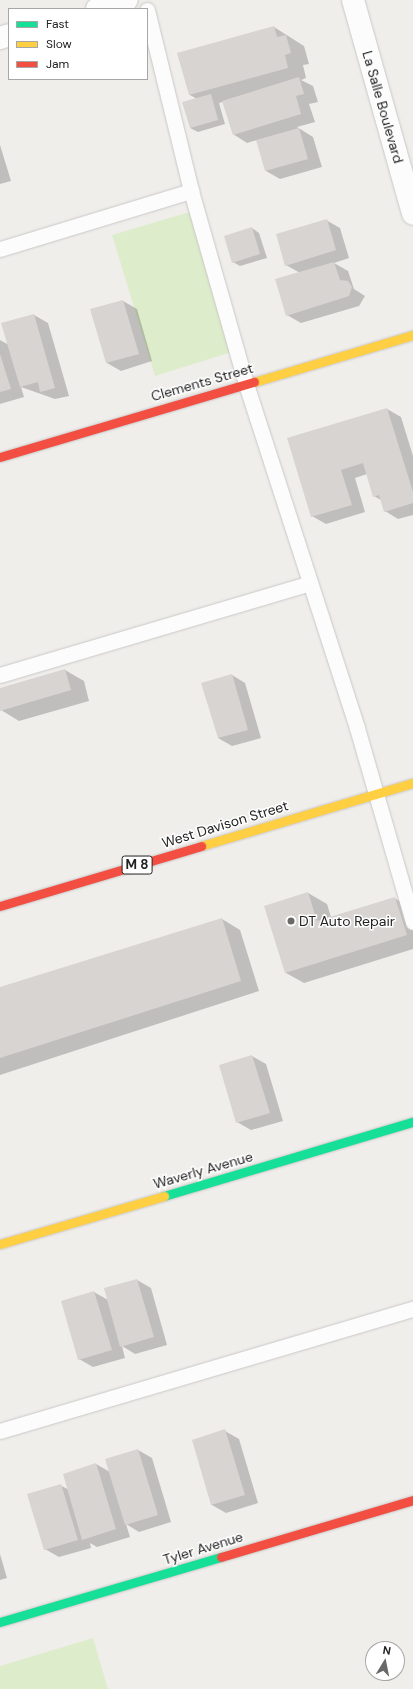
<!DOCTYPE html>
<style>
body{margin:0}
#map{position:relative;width:413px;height:1689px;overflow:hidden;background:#f0eeeb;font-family:"DM Sans",sans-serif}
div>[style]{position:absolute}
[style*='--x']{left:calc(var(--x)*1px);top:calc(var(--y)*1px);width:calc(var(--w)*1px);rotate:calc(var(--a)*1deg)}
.grass>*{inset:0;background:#ddeccb}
.shadow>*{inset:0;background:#0003}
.building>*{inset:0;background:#d7d4d2}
.roads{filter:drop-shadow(0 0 1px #c9c8c7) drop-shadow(0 0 1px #c9c8c7)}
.lane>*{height:15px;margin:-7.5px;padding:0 7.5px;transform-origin:7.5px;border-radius:7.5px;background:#fdfcfc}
.street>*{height:22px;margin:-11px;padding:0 11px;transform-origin:11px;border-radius:11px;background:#fdfcfc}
.fast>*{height:9px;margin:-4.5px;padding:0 4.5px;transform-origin:4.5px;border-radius:4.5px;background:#16e098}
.slow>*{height:9px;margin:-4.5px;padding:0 4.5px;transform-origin:4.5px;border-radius:4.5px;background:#ffcf43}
.jam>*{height:9px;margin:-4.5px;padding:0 4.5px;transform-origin:4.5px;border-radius:4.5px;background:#f24e42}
.dots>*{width:11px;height:11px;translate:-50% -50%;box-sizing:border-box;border:2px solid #fff;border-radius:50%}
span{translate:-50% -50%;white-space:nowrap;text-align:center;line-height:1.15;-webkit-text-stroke:3px #fff;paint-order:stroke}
.shield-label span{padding:1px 3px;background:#fff;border:1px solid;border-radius:3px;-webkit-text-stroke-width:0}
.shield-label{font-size:13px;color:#222;font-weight:700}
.street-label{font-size:14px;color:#222}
.poi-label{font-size:14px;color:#222}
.left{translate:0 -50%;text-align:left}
.legend{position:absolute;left:8px;top:8px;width:140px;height:72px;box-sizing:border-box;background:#fff;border:1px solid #a7a7a7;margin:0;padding:5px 7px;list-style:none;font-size:12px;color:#222}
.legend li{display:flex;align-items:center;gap:8px;height:20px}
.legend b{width:20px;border:1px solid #a7a7a7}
.north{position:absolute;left:365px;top:1641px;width:40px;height:40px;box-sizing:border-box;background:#fff;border:1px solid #a7a7a7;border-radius:50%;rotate:10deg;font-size:11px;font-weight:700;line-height:16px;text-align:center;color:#222}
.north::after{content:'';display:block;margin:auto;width:14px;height:18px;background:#6a6968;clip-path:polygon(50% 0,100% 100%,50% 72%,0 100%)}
</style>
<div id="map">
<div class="grass">
<i style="clip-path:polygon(193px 211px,235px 351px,155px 376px,112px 235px)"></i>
<i style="clip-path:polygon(93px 1638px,108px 1689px,0 1689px,0 1666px)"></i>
</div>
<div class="shadow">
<i style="clip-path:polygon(274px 27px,304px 46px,309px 64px,303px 65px,306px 78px,301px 80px,313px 86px,318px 102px,309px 104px,315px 122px,297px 127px,313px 137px,322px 167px,280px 179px,266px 171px,257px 140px,247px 143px,233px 134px,223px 102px,219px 103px,225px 124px,198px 132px,190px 128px,197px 99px,190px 95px,179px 54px)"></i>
<i style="clip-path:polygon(0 145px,11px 181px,0 184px)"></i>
<i style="clip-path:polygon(326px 220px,340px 228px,349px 258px,334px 263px,348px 271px,354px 289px,365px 296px,359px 306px,301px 323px,287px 315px,300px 273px,286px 265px)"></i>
<i style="clip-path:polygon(252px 228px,259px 233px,267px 258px,240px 266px,233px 262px)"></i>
<i style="clip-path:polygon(123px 301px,137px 309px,152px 361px,121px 371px,107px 363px,91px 310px)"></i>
<i style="clip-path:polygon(34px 315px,48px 323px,69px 396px,55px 399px,21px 387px,24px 397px,0 404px,0 340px,9px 345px)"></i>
<i style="clip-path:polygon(387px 409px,401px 417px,413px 456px,413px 515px,398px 519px,385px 511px,381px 500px,374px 496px,367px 474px,355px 478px,365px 512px,326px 524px,312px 516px,289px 438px)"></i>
<i style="clip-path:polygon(65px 670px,84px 681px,89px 701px,19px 721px,1px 710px,0 689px)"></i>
<i style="clip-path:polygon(232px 675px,245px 683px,261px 738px,232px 746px,218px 738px)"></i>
<i style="clip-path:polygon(308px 893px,327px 904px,331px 917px,394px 898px,413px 908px,413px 949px,304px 983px,286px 973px)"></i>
<i style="clip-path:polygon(222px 919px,240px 930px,259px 991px,0 1075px,0 988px)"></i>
<i style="clip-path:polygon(252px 1056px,266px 1064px,283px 1121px,251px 1130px,237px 1122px)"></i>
<i style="clip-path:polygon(137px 1280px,151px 1288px,167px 1345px,135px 1354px,122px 1346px,125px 1358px,93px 1367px,79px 1359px,94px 1292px,108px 1300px)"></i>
<i style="clip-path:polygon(225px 1431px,239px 1439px,258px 1503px,226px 1513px,212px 1505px,193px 1440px)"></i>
<i style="clip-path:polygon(138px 1450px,152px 1458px,171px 1522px,139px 1532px,126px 1524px,130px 1537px,97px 1547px,90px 1543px,91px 1548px,59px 1557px,45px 1549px,60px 1485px,69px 1490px,96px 1464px,110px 1472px)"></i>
<i style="clip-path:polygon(0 1554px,7px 1578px,0 1580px)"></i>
</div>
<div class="building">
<i style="clip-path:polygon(274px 26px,277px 37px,286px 35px,291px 53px,285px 55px,288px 68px,189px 95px,177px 53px)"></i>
<i style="clip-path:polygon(299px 77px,304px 94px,296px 96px,301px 114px,233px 135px,222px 101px)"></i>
<i style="clip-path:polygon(211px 94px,218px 120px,190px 128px,182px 102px)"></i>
<i style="clip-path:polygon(299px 128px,308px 159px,265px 171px,256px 140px)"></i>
<i style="clip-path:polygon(327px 219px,336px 250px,285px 266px,276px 234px)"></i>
<i style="clip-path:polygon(252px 227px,260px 254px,232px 263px,224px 236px)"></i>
<i style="clip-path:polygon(334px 262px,340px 280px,348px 281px,352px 287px,349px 296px,286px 316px,275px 279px)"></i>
<i style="clip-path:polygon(123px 300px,139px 354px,106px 363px,90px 309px)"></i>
<i style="clip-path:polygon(34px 314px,55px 388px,40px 392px,38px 382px,20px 387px,1px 323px)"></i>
<i style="clip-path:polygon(0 354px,11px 389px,0 392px)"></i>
<i style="clip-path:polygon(387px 408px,413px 492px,413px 503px,384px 512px,379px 495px,373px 497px,363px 463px,341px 470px,352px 505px,311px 517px,287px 438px)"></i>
<i style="clip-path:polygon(65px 669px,71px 690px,0 711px,0 688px)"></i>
<i style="clip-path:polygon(232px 674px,248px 730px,218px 738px,201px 683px)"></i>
<i style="clip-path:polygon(308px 892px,317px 921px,395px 897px,407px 935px,285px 973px,264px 906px)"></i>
<i style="clip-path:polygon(222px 918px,241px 981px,0 1058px,0 987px)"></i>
<i style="clip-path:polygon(252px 1055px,270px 1113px,236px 1123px,219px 1065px)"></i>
<i style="clip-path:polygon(137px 1279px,154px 1337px,120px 1347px,104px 1288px)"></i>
<i style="clip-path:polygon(94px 1291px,112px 1350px,78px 1360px,61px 1301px)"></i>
<i style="clip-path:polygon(225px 1429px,245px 1495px,211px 1505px,192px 1440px)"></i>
<i style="clip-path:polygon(138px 1449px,158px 1515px,125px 1525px,105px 1459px)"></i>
<i style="clip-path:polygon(96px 1463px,116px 1529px,82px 1540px,63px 1474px)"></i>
<i style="clip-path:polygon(61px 1484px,78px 1540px,44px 1550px,27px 1494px)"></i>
</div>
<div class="roads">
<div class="lane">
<i style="--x:147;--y:10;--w:186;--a:76.3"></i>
<i style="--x:191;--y:191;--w:201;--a:74.1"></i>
<i style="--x:246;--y:384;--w:361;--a:72.1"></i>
<i style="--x:357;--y:728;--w:202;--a:73.9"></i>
<i style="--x:0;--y:249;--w:200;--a:-16.9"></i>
<i style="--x:0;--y:675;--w:323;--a:-16.5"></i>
<i style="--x:0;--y:1431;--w:431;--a:-16.5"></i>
</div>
<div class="street">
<i style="--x:353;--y:0;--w:222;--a:74.3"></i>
<i style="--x:97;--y:9;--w:31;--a:-17"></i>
<i style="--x:0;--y:38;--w:9;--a:-18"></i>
</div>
<div class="fast">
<i style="--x:164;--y:1196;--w:260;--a:-16.6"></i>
<i style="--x:0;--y:1622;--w:230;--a:-16.4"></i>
</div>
<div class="slow">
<i style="--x:254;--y:382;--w:166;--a:-16.5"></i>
<i style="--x:201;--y:846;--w:221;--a:-16.6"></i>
<i style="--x:0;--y:1244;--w:171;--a:-16.3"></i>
</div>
<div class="jam">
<i style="--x:0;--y:457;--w:265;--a:-16.5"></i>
<i style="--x:0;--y:906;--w:210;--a:-16.6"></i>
<i style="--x:221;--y:1557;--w:200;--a:-16.5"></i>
</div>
</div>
<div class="dots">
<i style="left:291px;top:921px;background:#6a6968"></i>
</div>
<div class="shield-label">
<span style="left:137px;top:865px">M 8</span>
</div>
<div class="street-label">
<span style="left:383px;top:107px;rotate:74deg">La Salle Boulevard</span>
<span style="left:202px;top:382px;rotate:-16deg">Clements Street</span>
<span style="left:225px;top:824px;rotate:-17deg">West Davison Street</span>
<span style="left:203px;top:1170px;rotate:-16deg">Waverly Avenue</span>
<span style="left:203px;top:1548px;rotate:-17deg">Tyler Avenue</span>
</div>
<div class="poi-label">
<span class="left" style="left:299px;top:921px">DT Auto Repair</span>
</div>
<ul class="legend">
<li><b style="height:5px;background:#16e098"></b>Fast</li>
<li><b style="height:5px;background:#ffcf43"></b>Slow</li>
<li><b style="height:5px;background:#f24e42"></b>Jam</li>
</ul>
<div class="north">N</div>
</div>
